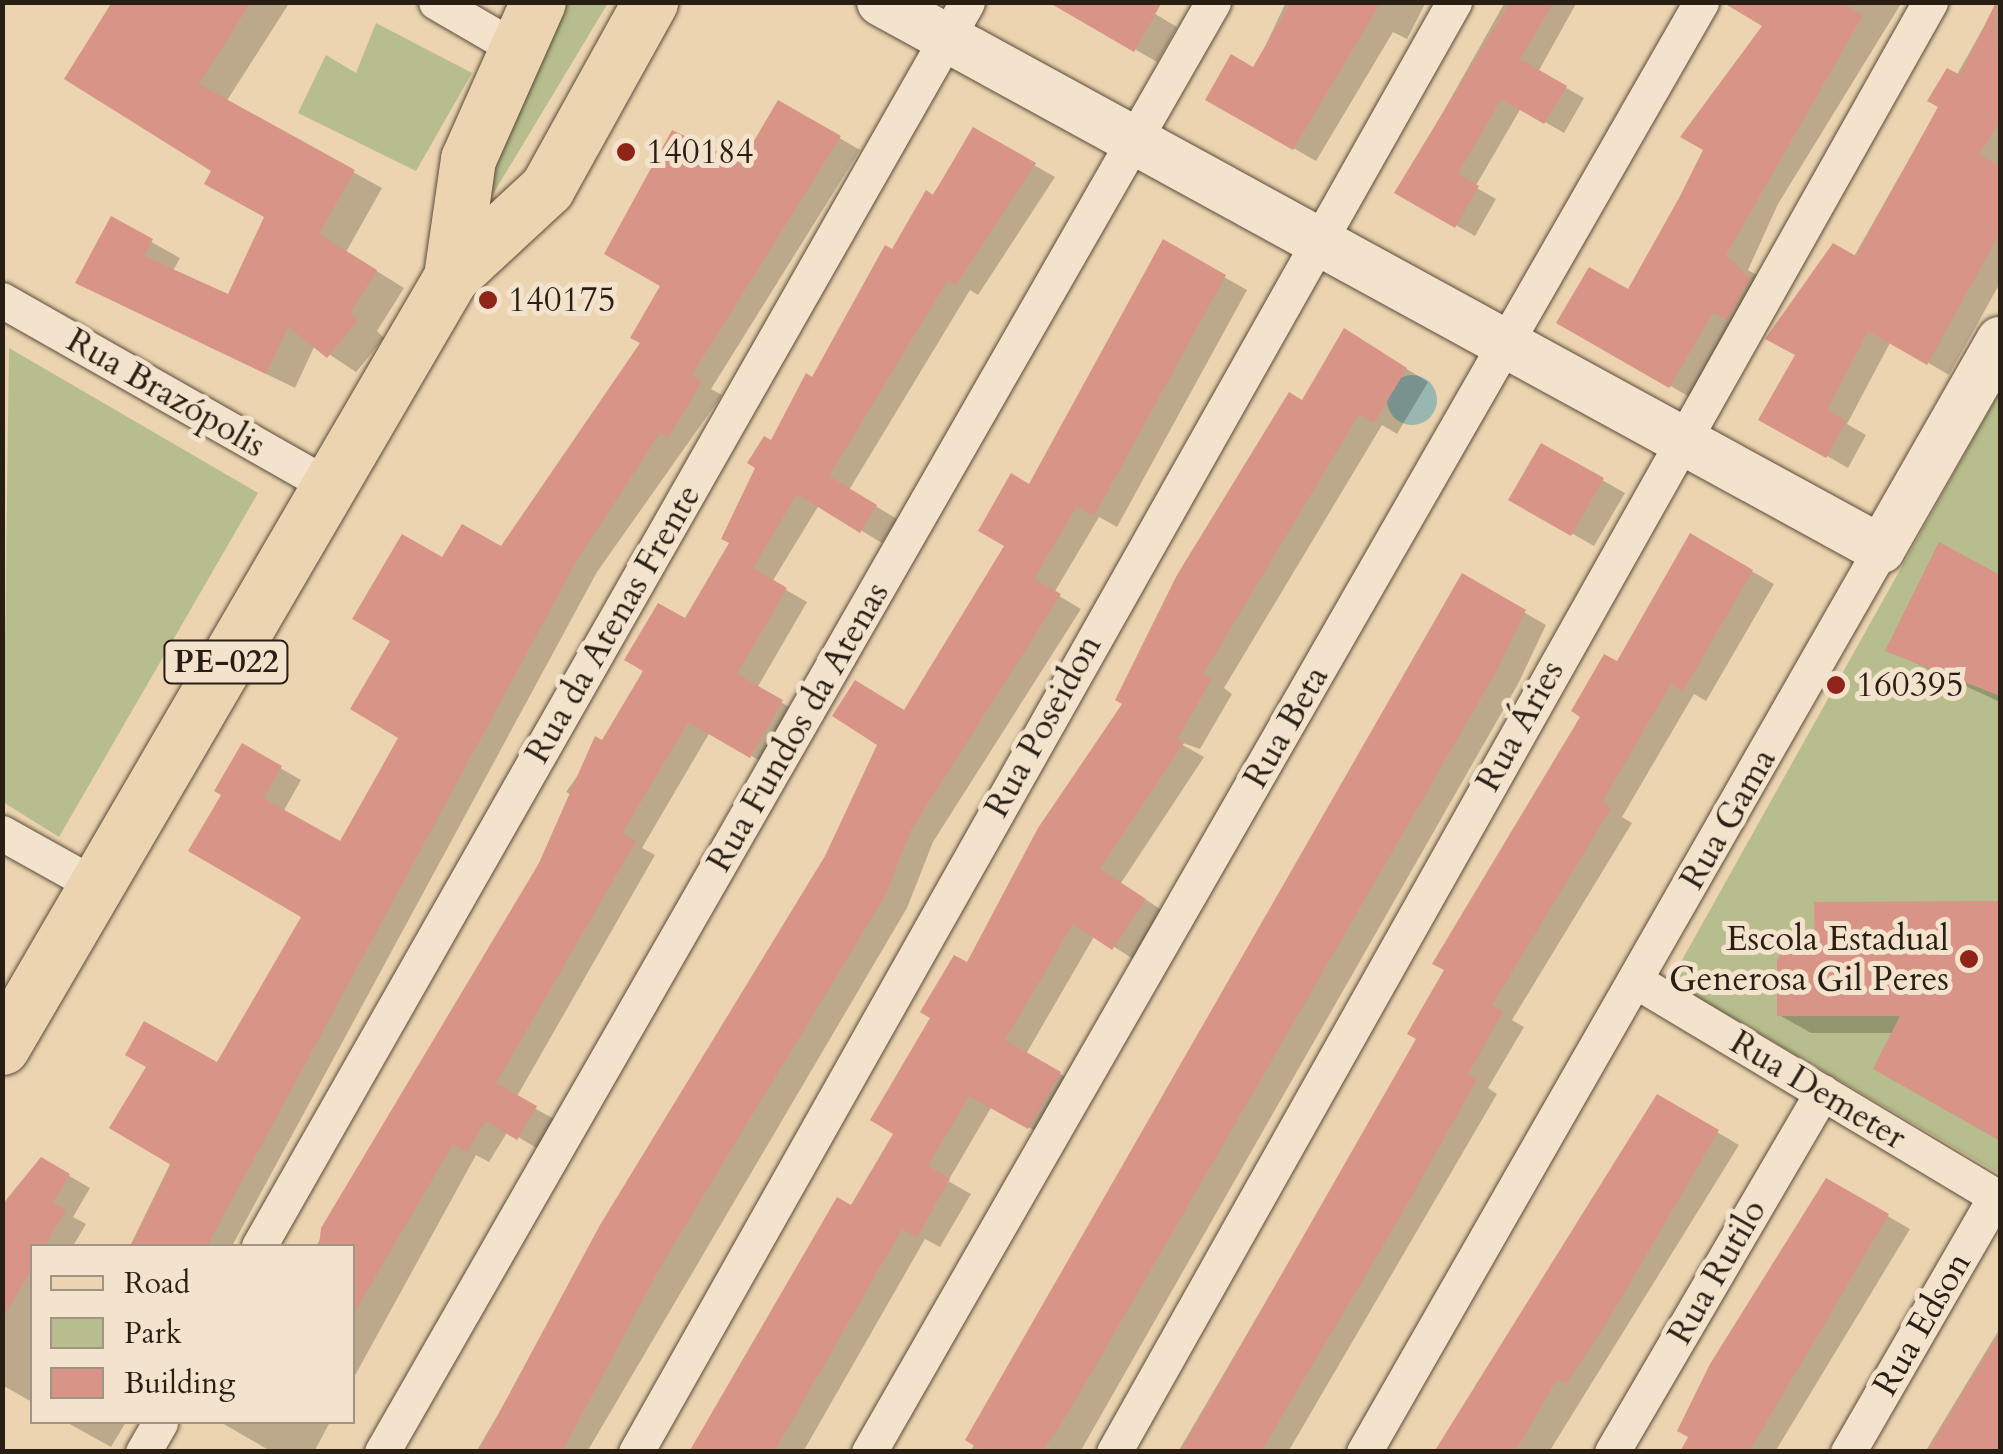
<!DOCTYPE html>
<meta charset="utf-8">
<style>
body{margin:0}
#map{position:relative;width:2003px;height:1454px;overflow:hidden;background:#ecd4b0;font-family:Cardo,serif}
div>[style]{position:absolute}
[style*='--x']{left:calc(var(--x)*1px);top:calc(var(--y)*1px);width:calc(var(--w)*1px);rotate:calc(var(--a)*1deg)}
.green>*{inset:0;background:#b7bd8c}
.water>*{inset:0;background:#99b7b1}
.round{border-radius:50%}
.shadow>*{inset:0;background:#0003}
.building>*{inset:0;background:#d89487}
.roads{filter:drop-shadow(0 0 2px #594c3b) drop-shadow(0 0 2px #594c3b)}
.street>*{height:35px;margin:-17.5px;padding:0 17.5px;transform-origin:17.5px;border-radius:17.5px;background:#f3e3cc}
.secondary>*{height:48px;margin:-24px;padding:0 24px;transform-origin:24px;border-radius:24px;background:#f3e3cc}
.primary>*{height:55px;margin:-27.5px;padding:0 27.5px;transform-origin:27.5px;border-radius:27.5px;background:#ecd4b0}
.dots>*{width:28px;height:28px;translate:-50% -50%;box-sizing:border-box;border:5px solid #f3e3cc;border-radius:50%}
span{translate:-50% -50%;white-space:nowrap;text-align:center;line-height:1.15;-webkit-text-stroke:10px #f3e3cc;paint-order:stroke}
.shield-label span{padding:2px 8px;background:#f3e3cc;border:2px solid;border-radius:8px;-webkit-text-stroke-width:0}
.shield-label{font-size:32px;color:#281e14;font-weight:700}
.poi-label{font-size:35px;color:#281e14}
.left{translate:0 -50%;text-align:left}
.right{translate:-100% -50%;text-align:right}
.street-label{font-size:35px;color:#281e14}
.frame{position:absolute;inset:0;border:5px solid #281e14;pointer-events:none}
.legend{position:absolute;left:30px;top:1244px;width:325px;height:180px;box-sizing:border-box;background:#f3e3cc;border:2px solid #a29482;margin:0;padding:12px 18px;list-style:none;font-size:30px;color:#281e14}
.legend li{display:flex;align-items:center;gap:20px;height:50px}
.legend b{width:50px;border:2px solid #a29482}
</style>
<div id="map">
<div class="green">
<i style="clip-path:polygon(557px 3px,608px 3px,475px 224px,481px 183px)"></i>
<i style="clip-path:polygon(376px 23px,472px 73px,416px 171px,298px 113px,326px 55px,356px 73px)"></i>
<i style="clip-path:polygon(9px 348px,258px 493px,59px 837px,3px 802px)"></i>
<i style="clip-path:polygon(2000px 391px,2000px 1174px,1687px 991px,1677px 969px)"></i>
</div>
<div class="water">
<i class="round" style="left:1387px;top:375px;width:50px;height:50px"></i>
</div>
<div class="shadow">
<i style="clip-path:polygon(115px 2px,288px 5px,226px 102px,382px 188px,346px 252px,404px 288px,377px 331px,384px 338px,356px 372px,315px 345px,295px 388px,79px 282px,112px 220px,180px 258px,173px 271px,229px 297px,267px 216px,214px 170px)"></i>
<i style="clip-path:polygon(1053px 2px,1135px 2px,1177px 27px,1157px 62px)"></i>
<i style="clip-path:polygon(1286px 2px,1426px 2px,1407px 39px,1393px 32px,1316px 161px,1208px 99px,1254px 70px)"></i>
<i style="clip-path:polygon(1505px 2px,1577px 2px,1538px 72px,1584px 98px,1564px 133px,1521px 108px,1475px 187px,1496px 199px,1475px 236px,1398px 192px)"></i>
<i style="clip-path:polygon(1800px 2px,1902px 2px,1778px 204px,1748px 270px,1760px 277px,1693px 399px,1559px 322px,1629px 293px)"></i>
<i style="clip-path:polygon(1998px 2px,2000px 283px,1949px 375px,1891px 341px,1847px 424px,1866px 435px,1848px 468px,1762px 419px)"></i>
<i style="clip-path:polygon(779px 103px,860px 150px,711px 389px,722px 395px,597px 572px,232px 1246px,130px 1246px,218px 1066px,305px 916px,224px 794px,242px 746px,301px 780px,283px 812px,341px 844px,402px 737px,443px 560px,502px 549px,643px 343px)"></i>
<i style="clip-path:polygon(974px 131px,1055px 177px,978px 295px,970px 290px,849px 490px,897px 519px,882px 543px,819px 505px,772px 582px,807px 602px,757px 688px,803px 715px,772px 768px,710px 732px,642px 848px,655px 855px,516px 1098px,556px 1120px,540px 1150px,508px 1131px,489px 1162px,476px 1155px,352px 1381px,352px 1246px,316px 1246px,541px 864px,575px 797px,566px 792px,686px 622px,732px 542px,772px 443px)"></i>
<i style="clip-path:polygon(1164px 243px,1247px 290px,1117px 527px,1099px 517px,1054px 593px,1081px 609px,933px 842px,907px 908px,587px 1452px,476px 1452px,1008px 546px)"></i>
<i style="clip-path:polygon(1366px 344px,1428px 382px,1397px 434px,1382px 425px,1224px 688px,1232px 694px,1200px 749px,1172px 739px,1204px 757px,1121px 883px,1166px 913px,1135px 960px,1095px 935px,1026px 1054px,1081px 1086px,1051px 1140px,992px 1106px,948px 1181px,971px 1194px,940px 1247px,925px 1239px,803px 1452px,708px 1452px,897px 1133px,968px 965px,1303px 403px)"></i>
<i style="clip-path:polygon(1542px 446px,1625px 493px,1594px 546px,1511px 499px)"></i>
<i style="clip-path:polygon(1691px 536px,1774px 584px,1706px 701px,1694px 694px,1622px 817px,1632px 823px,1512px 1020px,1524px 1027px,1488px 1088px,1497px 1094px,1288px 1452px,1178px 1452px,1420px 1038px)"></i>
<i style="clip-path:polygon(1940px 546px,2000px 577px,2000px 702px,1888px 650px)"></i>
<i style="clip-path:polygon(1463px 577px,1546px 625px,1518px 684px,1080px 1452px,970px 1452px)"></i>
<i style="clip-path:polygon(2000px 904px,2000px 1139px,1876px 1068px,1894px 1033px,1811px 1033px,1779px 1015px,1817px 953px,1817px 905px)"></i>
<i style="clip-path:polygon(1657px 1097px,1739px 1145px,1549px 1452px,1435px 1452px)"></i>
<i style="clip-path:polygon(42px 1160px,90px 1188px,73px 1217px,86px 1224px,73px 1246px,32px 1246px,32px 1402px,2px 1385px,2px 1213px)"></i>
<i style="clip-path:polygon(1827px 1181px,1910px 1229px,1775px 1452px,1683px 1452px)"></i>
<i style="clip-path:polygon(2000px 1328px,2000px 1452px,1925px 1452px)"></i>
<i style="clip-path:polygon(66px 1422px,126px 1422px,111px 1447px)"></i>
<i style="clip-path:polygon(330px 1422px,314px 1452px,272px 1452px,222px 1423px)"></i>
</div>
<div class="building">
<i style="clip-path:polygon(112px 2px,251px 2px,199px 84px,355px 170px,319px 234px,377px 270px,350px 313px,358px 320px,327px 358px,288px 327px,266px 374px,75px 283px,111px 216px,153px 239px,144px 256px,228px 294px,264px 217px,204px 184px,211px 171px,64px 79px)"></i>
<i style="clip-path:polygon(1048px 2px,1162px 2px,1134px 52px)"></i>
<i style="clip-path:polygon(1291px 2px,1381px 2px,1293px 150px,1205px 100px,1231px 54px,1253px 67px)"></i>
<i style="clip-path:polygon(1510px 2px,1554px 2px,1520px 59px,1567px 86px,1544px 124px,1501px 99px,1458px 174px,1479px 186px,1455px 228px,1394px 193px)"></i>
<i style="clip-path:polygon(1722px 2px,1840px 2px,1863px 15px,1726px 255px,1750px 278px,1727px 320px,1713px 313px,1669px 388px,1556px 323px,1589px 267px,1628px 289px,1679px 198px,1703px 150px,1680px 137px,1762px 26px)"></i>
<i style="clip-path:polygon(1996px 2px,2000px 121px,1979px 155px,2000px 166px,2000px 233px,1927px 365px,1868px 331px,1827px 410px,1846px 421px,1826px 458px,1758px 420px,1795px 355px,1765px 339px,1833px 243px,1856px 256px,1938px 107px,1927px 101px,1947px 68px,1960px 75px)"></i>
<i style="clip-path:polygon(778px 100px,841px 136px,692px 375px,702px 381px,668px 438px,660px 433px,577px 560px,207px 1246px,131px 1246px,171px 1165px,109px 1128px,146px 1067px,125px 1055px,144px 1021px,217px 1062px,301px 917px,188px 851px,221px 795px,214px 791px,242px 743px,282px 766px,263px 798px,340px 841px,398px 738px,350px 709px,390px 641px,352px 619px,402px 534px,442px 557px,462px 524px,501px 546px,640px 343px,630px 338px,660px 286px,604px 254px,672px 130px,741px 163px)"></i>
<i style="clip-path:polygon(973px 127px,1036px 163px,956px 285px,948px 280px,829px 476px,877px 505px,860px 533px,797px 494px,753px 568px,787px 588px,737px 674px,783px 700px,750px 758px,688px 722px,622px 834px,636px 841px,496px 1083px,537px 1106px,517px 1140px,486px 1121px,467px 1152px,453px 1144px,352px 1317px,352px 1246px,319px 1246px,321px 1228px,539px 863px,595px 736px,602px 740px,643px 671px,624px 660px,658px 603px,685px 618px,729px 543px,721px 539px,755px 468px,747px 463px,764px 436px,771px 440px,806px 373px,812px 377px,885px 245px,892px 249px,926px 190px,933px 195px)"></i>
<i style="clip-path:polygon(1163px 239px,1226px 275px,1094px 516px,1077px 506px,1034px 579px,1061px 594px,911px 830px,885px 896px,662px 1264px,562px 1452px,478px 1452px,600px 1225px,825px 856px,877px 745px,832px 716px,855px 680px,904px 710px,1004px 546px,978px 531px,1011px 473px,1029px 484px)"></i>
<i style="clip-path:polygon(1344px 328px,1407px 368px,1374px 423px,1359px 414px,1203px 674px,1212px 679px,1177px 739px,1184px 743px,1100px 869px,1146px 899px,1112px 950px,1073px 924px,1005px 1040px,1061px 1072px,1028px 1129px,969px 1096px,928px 1166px,950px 1179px,917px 1237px,902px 1229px,774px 1452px,689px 1452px,837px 1197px,851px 1205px,893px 1134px,870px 1120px,930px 1018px,920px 1012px,954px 955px,967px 962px,1038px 828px,1122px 704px,1115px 700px,1177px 575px,1289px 392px,1302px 400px)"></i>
<i style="clip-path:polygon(1541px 443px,1604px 478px,1571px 536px,1508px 500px)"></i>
<i style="clip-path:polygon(1690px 533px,1753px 570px,1683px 691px,1671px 684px,1602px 802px,1611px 808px,1492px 1005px,1503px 1012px,1468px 1074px,1477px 1079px,1407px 1205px,1261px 1452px,1180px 1452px,1416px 1039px,1407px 1034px,1444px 970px,1432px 964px,1580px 717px,1571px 711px,1604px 654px,1617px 661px)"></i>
<i style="clip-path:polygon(1939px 542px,2000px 575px,2000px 696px,1885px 651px)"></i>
<i style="clip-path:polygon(1462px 573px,1526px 610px,1496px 672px,1067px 1415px,1042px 1452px,984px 1452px,965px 1440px)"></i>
<i style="clip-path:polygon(2000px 901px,2000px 1141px,1873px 1069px,1900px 1016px,1777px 1016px,1777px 960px,1783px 950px,1815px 950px,1814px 902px)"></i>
<i style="clip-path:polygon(1657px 1094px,1719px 1130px,1606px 1324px,1566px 1384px,1557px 1379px,1515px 1452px,1434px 1452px)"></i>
<i style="clip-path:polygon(41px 1157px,70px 1174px,53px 1203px,66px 1210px,45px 1246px,32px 1246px,32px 1268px,2px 1320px,2px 1205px)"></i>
<i style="clip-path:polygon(1826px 1178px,1889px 1214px,1749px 1452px,1680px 1452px,1688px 1437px,1677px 1431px,1710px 1364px)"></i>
<i style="clip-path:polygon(2000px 1332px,2000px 1452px,1927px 1452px)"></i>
</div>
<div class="roads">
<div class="street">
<i style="--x:436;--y:2;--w:94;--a:30.1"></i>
<i style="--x:2;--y:300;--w:377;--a:29.6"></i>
<i style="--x:2;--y:833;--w:107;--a:29.2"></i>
<i style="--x:1636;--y:981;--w:424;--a:30.9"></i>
<i style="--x:259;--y:1246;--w:1431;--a:-60.35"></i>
<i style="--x:143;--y:1452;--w:34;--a:-60"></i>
<i style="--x:382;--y:1452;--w:1671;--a:-60.18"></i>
<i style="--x:636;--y:1452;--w:1665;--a:-60.57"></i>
<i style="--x:869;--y:1452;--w:1672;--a:-60.15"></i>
<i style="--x:1114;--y:1452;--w:1664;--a:-60.63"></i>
<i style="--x:1364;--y:1452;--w:1041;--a:-60.21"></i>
<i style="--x:1612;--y:1452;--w:417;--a:-59.7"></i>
<i style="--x:1848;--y:1452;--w:296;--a:-60"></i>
</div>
<div class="secondary">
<i style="--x:881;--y:2;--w:1140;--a:28.68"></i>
<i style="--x:1881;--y:549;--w:240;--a:-60.2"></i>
</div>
<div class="primary">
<i style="--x:451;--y:277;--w:119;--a:-81.8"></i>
<i style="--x:468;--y:159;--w:172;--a:-66"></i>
<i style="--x:2;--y:1047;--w:891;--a:-59.75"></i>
<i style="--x:451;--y:277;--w:131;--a:-42.8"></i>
<i style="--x:547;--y:188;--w:213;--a:-61"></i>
</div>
</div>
<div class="dots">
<i style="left:626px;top:152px;background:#8f2418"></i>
<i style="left:488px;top:300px;background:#8f2418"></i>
<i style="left:1836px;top:685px;background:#8f2418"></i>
<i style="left:1969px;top:959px;background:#8f2418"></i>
</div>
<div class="shield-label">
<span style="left:226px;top:662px">PE-022</span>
</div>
<div class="poi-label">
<span class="left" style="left:646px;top:152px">140184</span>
<span class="left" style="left:508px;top:300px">140175</span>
<span class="left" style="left:1856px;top:685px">160395</span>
<span class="right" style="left:1949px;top:959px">Escola Estadual<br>Generosa Gil Peres</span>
</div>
<div class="street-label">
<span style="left:166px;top:393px;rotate:30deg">Rua Brazópolis</span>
<span style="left:613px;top:624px;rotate:-60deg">Rua da Atenas Frente</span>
<span style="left:1043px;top:726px;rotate:-61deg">Rua Poseidon</span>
<span style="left:1520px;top:726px;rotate:-61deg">Rua Áries</span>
<span style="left:798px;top:727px;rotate:-60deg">Rua Fundos da Atenas</span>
<span style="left:1286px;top:727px;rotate:-60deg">Rua Beta</span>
<span style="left:1728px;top:819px;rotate:-60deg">Rua Gama</span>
<span style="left:1818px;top:1090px;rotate:31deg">Rua Demeter</span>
<span style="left:1717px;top:1272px;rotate:-60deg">Rua Rutilo</span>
<span style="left:1922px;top:1324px;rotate:-60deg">Rua Edson</span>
</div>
<div class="frame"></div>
<ul class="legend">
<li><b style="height:12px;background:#ecd4b0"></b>Road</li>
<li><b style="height:28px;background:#b7bd8c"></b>Park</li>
<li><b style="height:28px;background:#d89487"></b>Building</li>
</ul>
</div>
